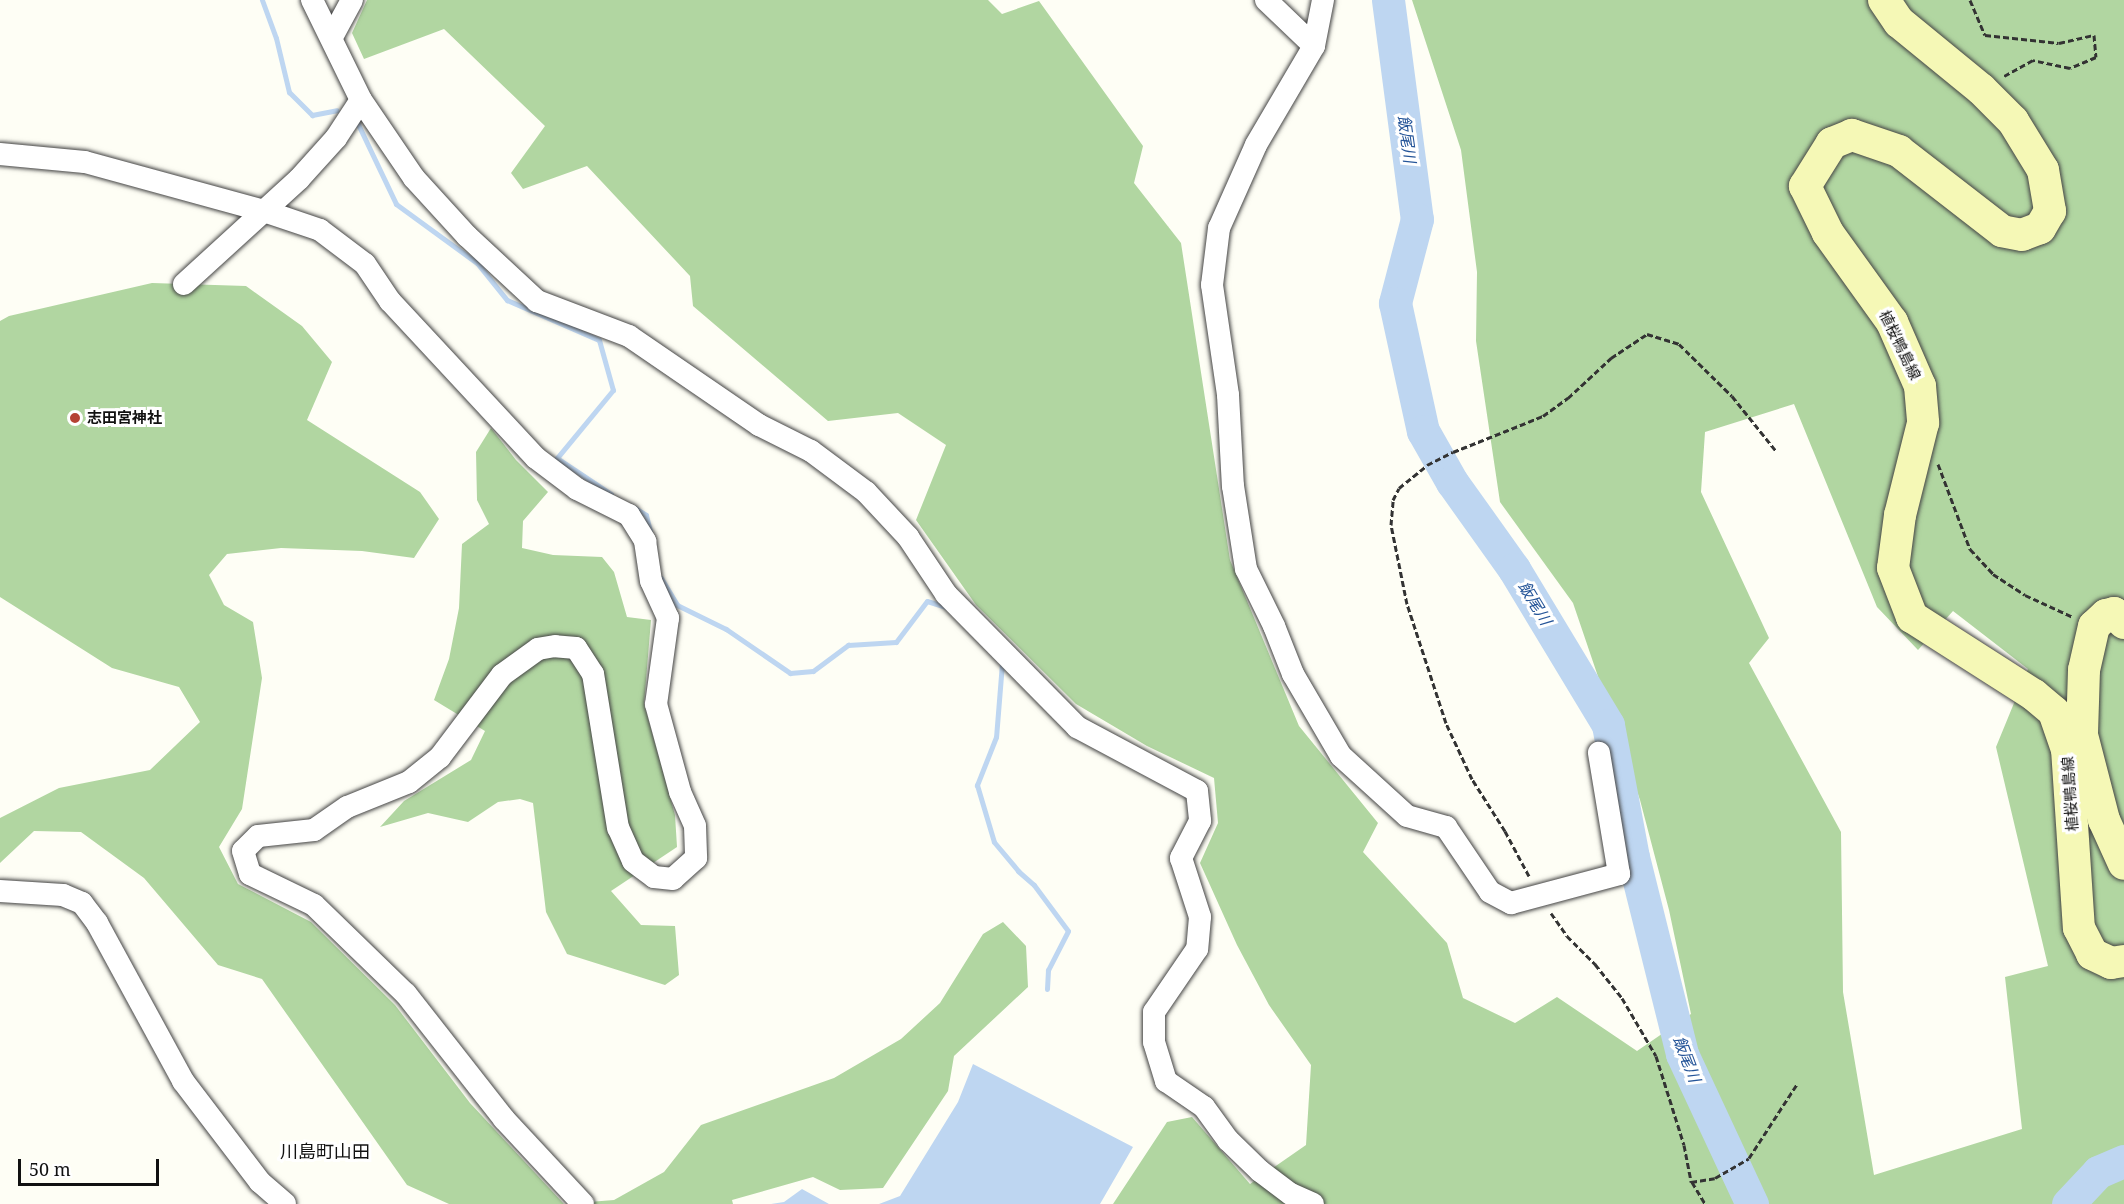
<!DOCTYPE html>
<meta charset="utf-8">
<style>
body{margin:0}
#map{position:relative;width:2124px;height:1204px;overflow:hidden;background:#fefef5;font-family:"Noto Serif","Noto Sans JP",serif}
div>[style]{position:absolute}
[style*='--x']{left:calc(var(--x)*1px);top:calc(var(--y)*1px);width:calc(var(--w)*1px);rotate:calc(var(--a)*1deg)}
.forest>*{inset:0;background:#b1d6a1}
.water>*{inset:0;background:#bed6f1}
.stream>*{height:5px;margin:-2.5px;padding:0 2.5px;transform-origin:2.5px;border-radius:2.5px;background:#bed6f1}
.river>*{height:33px;margin:-16.5px;padding:0 16.5px;transform-origin:16.5px;border-radius:16.5px;background:#bed6f1}
.path>*{height:3px;margin-top:-1.5px;transform-origin:0;background:repeating-linear-gradient(90deg,#333 0 6px,transparent 0 9px)}
.roads{filter:drop-shadow(0 0 2px #444) drop-shadow(0 0 2px #444)}
.minor>*{height:22px;margin:-11px;padding:0 11px;transform-origin:11px;border-radius:11px;background:#fff}
.secondary>*{height:32px;margin:-16px;padding:0 16px;transform-origin:16px;border-radius:16px;background:#f5f8b6}
.dots>*{width:16px;height:16px;translate:-50% -50%;box-sizing:border-box;border:3px solid #fff;border-radius:50%}
span{translate:-50% -50%;white-space:nowrap;text-align:center;line-height:1.15;-webkit-text-stroke:6px #fff;paint-order:stroke}
.street-label{font-size:15px;color:#111}
.poi-label{font-size:15px;color:#111;font-weight:700}
.left{translate:0 -50%;text-align:left}
.water-label{font-size:16px;color:#245498;font-style:italic}
.quarter-label{font-size:18px;color:#111}
.scale{position:absolute;left:18px;top:1159px;width:141px;height:27px;box-sizing:border-box;border:3px solid #111;border-top:0;padding-left:8px;font-size:18px;line-height:21px;white-space:nowrap;color:#111;-webkit-text-stroke:4px #fff;paint-order:stroke}
</style>
<div id="map">
<div class="forest">
<i style="clip-path:polygon(evenodd,367px 0,988px 0,1002px 14px,1039px 1px,1143px 146px,1134px 183px,1181px 243px,1230px 560px,1299px 726px,1378px 823px,1363px 852px,1447px 943px,1463px 998px,1515px 1023px,1557px 997px,1637px 1051px,1691px 1014px,1669px 910px,1640px 800px,1573px 603px,1500px 502px,1476px 341px,1477px 272px,1461px 150px,1412px 0,2124px 0,2124px 1204px,1113px 1204px,1167px 1122px,1192px 1117px,1250px 1184px,1306px 1145px,1311px 1065px,1269px 1005px,1237px 945px,1200px 863px,1218px 823px,1214px 778px,1147px 746px,1076px 704px,976px 605px,916px 520px,946px 445px,898px 413px,828px 421px,693px 306px,690px 276px,587px 166px,523px 189px,511px 173px,545px 126px,444px 29px,364px 59px,352px 33px,367px 0,1794px 404px,1877px 607px,1918px 650px,1953px 611px,2028px 669px,1996px 747px,2048px 966px,2005px 977px,2022px 1129px,1874px 1175px,1843px 992px,1841px 832px,1749px 663px,1769px 638px,1701px 492px,1705px 432px,1794px 404px)"></i>
<i style="clip-path:polygon(152px 283px,246px 286px,302px 326px,332px 362px,307px 420px,420px 492px,439px 519px,414px 558px,362px 551px,281px 548px,227px 554px,209px 575px,224px 605px,253px 622px,262px 678px,242px 809px,219px 847px,238px 884px,311px 922px,395px 1005px,470px 1103px,564px 1204px,614px 1200px,664px 1172px,701px 1125px,834px 1078px,901px 1039px,940px 1003px,983px 934px,1003px 922px,1026px 946px,1028px 987px,954px 1056px,948px 1091px,883px 1188px,840px 1190px,813px 1177px,732px 1200px,733px 1204px,449px 1204px,407px 1185px,262px 979px,218px 965px,144px 878px,81px 832px,34px 831px,0 863px,0 818px,59px 788px,150px 770px,200px 722px,179px 687px,112px 668px,0 597px,0 321px,9px 316px)"></i>
<i style="clip-path:polygon(491px 428px,516px 460px,548px 492px,523px 521px,522px 548px,553px 555px,602px 557px,614px 572px,627px 617px,651px 620px,644px 704px,675px 815px,677px 847px,611px 891px,641px 925px,675px 926px,679px 975px,665px 985px,567px 954px,546px 912px,533px 803px,520px 799px,498px 802px,468px 822px,428px 813px,380px 827px,404px 801px,471px 760px,485px 731px,434px 700px,449px 659px,459px 608px,462px 544px,489px 524px,477px 500px,476px 452px)"></i>
</div>
<div class="water">
<i style="clip-path:polygon(973px 1064px,1133px 1147px,1100px 1204px,879px 1204px,900px 1196px,958px 1102px)"></i>
<i style="clip-path:polygon(802px 1189px,829px 1204px,771px 1204px,784px 1202px)"></i>
</div>
<div class="stream">
<i style="--x:262;--y:0;--w:40;--a:69.8"></i>
<i style="--x:276;--y:38;--w:56;--a:76.5"></i>
<i style="--x:289;--y:92;--w:33;--a:45"></i>
<i style="--x:312;--y:115;--w:25;--a:-11"></i>
<i style="--x:356;--y:120;--w:93;--a:64.5"></i>
<i style="--x:396;--y:204;--w:100;--a:36.1"></i>
<i style="--x:477;--y:263;--w:48;--a:51"></i>
<i style="--x:507;--y:300;--w:100;--a:23.5"></i>
<i style="--x:599;--y:340;--w:52;--a:74.4"></i>
<i style="--x:613;--y:390;--w:88;--a:129.5"></i>
<i style="--x:557;--y:458;--w:65;--a:33.7"></i>
<i style="--x:635;--y:508;--w:13;--a:32"></i>
<i style="--x:646;--y:515;--w:16;--a:76"></i>
<i style="--x:661;--y:578;--w:31;--a:59"></i>
<i style="--x:677;--y:605;--w:55;--a:26.1"></i>
<i style="--x:726;--y:629;--w:78;--a:34.5"></i>
<i style="--x:790;--y:673;--w:23;--a:-5"></i>
<i style="--x:813;--y:671;--w:44;--a:-36.6"></i>
<i style="--x:848;--y:645;--w:48;--a:-3.6"></i>
<i style="--x:896;--y:642;--w:51;--a:-52.9"></i>
<i style="--x:927;--y:601;--w:20;--a:18"></i>
<i style="--x:999;--y:660;--w:4;--a:45"></i>
<i style="--x:1002;--y:663;--w:74;--a:94.6"></i>
<i style="--x:996;--y:737;--w:52;--a:111.6"></i>
<i style="--x:977;--y:785;--w:59;--a:73.4"></i>
<i style="--x:994;--y:842;--w:38;--a:50"></i>
<i style="--x:1018;--y:871;--w:21;--a:41"></i>
<i style="--x:1034;--y:885;--w:57;--a:53.5"></i>
<i style="--x:1068;--y:931;--w:44;--a:117.1"></i>
<i style="--x:1048;--y:970;--w:19;--a:93"></i>
</div>
<div class="river">
<i style="--x:1388;--y:0;--w:221;--a:82.5"></i>
<i style="--x:1417;--y:219;--w:87;--a:104.7"></i>
<i style="--x:1395;--y:303;--w:131;--a:77.7"></i>
<i style="--x:1423;--y:431;--w:59;--a:60.4"></i>
<i style="--x:1452;--y:482;--w:107;--a:54.5"></i>
<i style="--x:1514;--y:569;--w:182;--a:58.9"></i>
<i style="--x:1608;--y:725;--w:134;--a:79.3"></i>
<i style="--x:1633;--y:857;--w:203;--a:76"></i>
<i style="--x:1682;--y:1054;--w:166;--a:65"></i>
<i style="--x:2068;--y:1204;--w:44;--a:-46.8"></i>
<i style="--x:2098;--y:1172;--w:28;--a:-23"></i>
</div>
<div class="path">
<i style="--x:1970;--y:0;--w:38;--a:67"></i>
<i style="--x:1985;--y:35;--w:74;--a:6.2"></i>
<i style="--x:2059;--y:43;--w:36;--a:-13"></i>
<i style="--x:2094;--y:35;--w:22;--a:85"></i>
<i style="--x:2096;--y:57;--w:28;--a:157"></i>
<i style="--x:2070;--y:68;--w:38;--a:-168"></i>
<i style="--x:2033;--y:60;--w:33;--a:151"></i>
<i style="--x:1938;--y:464;--w:91;--a:69.4"></i>
<i style="--x:1970;--y:549;--w:34;--a:47"></i>
<i style="--x:1993;--y:574;--w:38;--a:33"></i>
<i style="--x:2025;--y:595;--w:53;--a:24.6"></i>
<i style="--x:1529;--y:876;--w:51;--a:-118.1"></i>
<i style="--x:1505;--y:831;--w:62;--a:-122.4"></i>
<i style="--x:1472;--y:779;--w:62;--a:-114.9"></i>
<i style="--x:1446;--y:723;--w:125;--a:-108.1"></i>
<i style="--x:1407;--y:604;--w:81;--a:-101.4"></i>
<i style="--x:1391;--y:525;--w:25;--a:-85"></i>
<i style="--x:1393;--y:500;--w:13;--a:-63"></i>
<i style="--x:1399;--y:488;--w:36;--a:-39"></i>
<i style="--x:1427;--y:465;--w:29;--a:-27"></i>
<i style="--x:1453;--y:452;--w:97;--a:-21.8"></i>
<i style="--x:1543;--y:416;--w:31;--a:-36"></i>
<i style="--x:1568;--y:398;--w:59;--a:-42.9"></i>
<i style="--x:1611;--y:358;--w:43;--a:-33.7"></i>
<i style="--x:1647;--y:334;--w:34;--a:17"></i>
<i style="--x:1679;--y:344;--w:74;--a:44.5"></i>
<i style="--x:1732;--y:396;--w:70;--a:51.3"></i>
<i style="--x:1551;--y:913;--w:28;--a:55"></i>
<i style="--x:1567;--y:936;--w:40;--a:45"></i>
<i style="--x:1595;--y:964;--w:43;--a:51.5"></i>
<i style="--x:1622;--y:998;--w:67;--a:59.6"></i>
<i style="--x:1656;--y:1056;--w:93;--a:72.5"></i>
<i style="--x:1684;--y:1145;--w:38;--a:79"></i>
<i style="--x:1691;--y:1182;--w:24;--a:-9"></i>
<i style="--x:1715;--y:1178;--w:39;--a:-30"></i>
<i style="--x:1749;--y:1158;--w:88;--a:-57"></i>
<i style="--x:1692;--y:1182;--w:26;--a:59"></i>
</div>
<div class="roads">
<div class="minor">
<i style="--x:312;--y:0;--w:111;--a:63.9"></i>
<i style="--x:361;--y:100;--w:94;--a:55.8"></i>
<i style="--x:414;--y:178;--w:79;--a:47.6"></i>
<i style="--x:467;--y:236;--w:96;--a:42.9"></i>
<i style="--x:537;--y:301;--w:98;--a:20.8"></i>
<i style="--x:629;--y:336;--w:158;--a:34.4"></i>
<i style="--x:759;--y:425;--w:58;--a:26.6"></i>
<i style="--x:811;--y:451;--w:69;--a:36.7"></i>
<i style="--x:866;--y:492;--w:62;--a:47"></i>
<i style="--x:908;--y:537;--w:69;--a:56.3"></i>
<i style="--x:946;--y:594;--w:187;--a:45.4"></i>
<i style="--x:1077;--y:727;--w:136;--a:28.1"></i>
<i style="--x:1197;--y:791;--w:30;--a:84"></i>
<i style="--x:1200;--y:821;--w:42;--a:117.2"></i>
<i style="--x:1181;--y:858;--w:62;--a:72.1"></i>
<i style="--x:1200;--y:917;--w:32;--a:95"></i>
<i style="--x:1197;--y:949;--w:76;--a:124.3"></i>
<i style="--x:1154;--y:1012;--w:30;--a:90"></i>
<i style="--x:1154;--y:1042;--w:41;--a:72.9"></i>
<i style="--x:1166;--y:1081;--w:46;--a:34.4"></i>
<i style="--x:1204;--y:1107;--w:41;--a:54"></i>
<i style="--x:1228;--y:1140;--w:45;--a:44.1"></i>
<i style="--x:1260;--y:1171;--w:39;--a:37"></i>
<i style="--x:1291;--y:1194;--w:24;--a:24"></i>
<i style="--x:1266;--y:0;--w:66;--a:43.8"></i>
<i style="--x:1323;--y:0;--w:47;--a:101.1"></i>
<i style="--x:1314;--y:46;--w:115;--a:120.4"></i>
<i style="--x:1256;--y:145;--w:91;--a:114"></i>
<i style="--x:1219;--y:228;--w:57;--a:97"></i>
<i style="--x:1212;--y:285;--w:111;--a:81.7"></i>
<i style="--x:1228;--y:395;--w:91;--a:86.9"></i>
<i style="--x:1233;--y:486;--w:84;--a:81.1"></i>
<i style="--x:1246;--y:569;--w:64;--a:63.8"></i>
<i style="--x:1274;--y:626;--w:52;--a:68.4"></i>
<i style="--x:1293;--y:674;--w:95;--a:59.7"></i>
<i style="--x:1341;--y:756;--w:89;--a:42.3"></i>
<i style="--x:1407;--y:816;--w:41;--a:15.8"></i>
<i style="--x:1446;--y:827;--w:78;--a:55.9"></i>
<i style="--x:1490;--y:892;--w:24;--a:28"></i>
<i style="--x:1511;--y:903;--w:112;--a:-15"></i>
<i style="--x:1619;--y:874;--w:123;--a:-99.4"></i>
<i style="--x:332;--y:37;--w:42;--a:-61.6"></i>
<i style="--x:0;--y:154;--w:85;--a:5.4"></i>
<i style="--x:85;--y:162;--w:186;--a:15.3"></i>
<i style="--x:264;--y:211;--w:59;--a:18.7"></i>
<i style="--x:320;--y:230;--w:56;--a:37.1"></i>
<i style="--x:365;--y:264;--w:45;--a:56"></i>
<i style="--x:390;--y:301;--w:214;--a:47.1"></i>
<i style="--x:536;--y:458;--w:51;--a:37.1"></i>
<i style="--x:577;--y:489;--w:58;--a:26.6"></i>
<i style="--x:629;--y:515;--w:31;--a:58"></i>
<i style="--x:645;--y:541;--w:40;--a:81.5"></i>
<i style="--x:651;--y:581;--w:41;--a:65.3"></i>
<i style="--x:668;--y:618;--w:87;--a:97.9"></i>
<i style="--x:656;--y:704;--w:91;--a:74.7"></i>
<i style="--x:680;--y:792;--w:37;--a:66"></i>
<i style="--x:695;--y:826;--w:32;--a:88"></i>
<i style="--x:696;--y:858;--w:31;--a:138"></i>
<i style="--x:673;--y:879;--w:19;--a:-174"></i>
<i style="--x:654;--y:877;--w:26;--a:-143"></i>
<i style="--x:633;--y:861;--w:36;--a:-114"></i>
<i style="--x:618;--y:828;--w:156;--a:-99.2"></i>
<i style="--x:593;--y:674;--w:31;--a:-123"></i>
<i style="--x:576;--y:648;--w:21;--a:-175"></i>
<i style="--x:555;--y:646;--w:17;--a:170"></i>
<i style="--x:538;--y:649;--w:44;--a:144.2"></i>
<i style="--x:502;--y:675;--w:103;--a:127.1"></i>
<i style="--x:440;--y:757;--w:40;--a:141"></i>
<i style="--x:409;--y:782;--w:67;--a:158"></i>
<i style="--x:347;--y:807;--w:40;--a:145.1"></i>
<i style="--x:314;--y:830;--w:56;--a:173.9"></i>
<i style="--x:258;--y:836;--w:21;--a:135"></i>
<i style="--x:243;--y:851;--w:24;--a:73"></i>
<i style="--x:250;--y:874;--w:71;--a:25.8"></i>
<i style="--x:314;--y:905;--w:128;--a:44.1"></i>
<i style="--x:406;--y:994;--w:159;--a:51.9"></i>
<i style="--x:504;--y:1119;--w:116;--a:47.1"></i>
<i style="--x:184;--y:284;--w:156;--a:-42.4"></i>
<i style="--x:299;--y:179;--w:55;--a:-47.9"></i>
<i style="--x:336;--y:138;--w:45;--a:-56.7"></i>
<i style="--x:0;--y:891;--w:63;--a:3.6"></i>
<i style="--x:63;--y:895;--w:21;--a:23"></i>
<i style="--x:82;--y:903;--w:25;--a:53"></i>
<i style="--x:97;--y:923;--w:180;--a:61.4"></i>
<i style="--x:183;--y:1081;--w:127;--a:52.7"></i>
<i style="--x:260;--y:1182;--w:33;--a:41"></i>
</div>
<div class="secondary">
<i style="--x:1884;--y:0;--w:27;--a:56"></i>
<i style="--x:1899;--y:22;--w:106;--a:39.3"></i>
<i style="--x:1981;--y:89;--w:45;--a:45"></i>
<i style="--x:2013;--y:121;--w:57;--a:58.5"></i>
<i style="--x:2043;--y:170;--w:42;--a:80.3"></i>
<i style="--x:2050;--y:211;--w:20;--a:120"></i>
<i style="--x:2040;--y:228;--w:19;--a:159"></i>
<i style="--x:2022;--y:235;--w:20;--a:-169"></i>
<i style="--x:2002;--y:231;--w:130;--a:-142.2"></i>
<i style="--x:1899;--y:151;--w:50;--a:-161.2"></i>
<i style="--x:1852;--y:135;--w:22;--a:158"></i>
<i style="--x:1832;--y:143;--w:51;--a:122.1"></i>
<i style="--x:1805;--y:186;--w:52;--a:63.9"></i>
<i style="--x:1828;--y:233;--w:110;--a:54.3"></i>
<i style="--x:1892;--y:322;--w:70;--a:66.4"></i>
<i style="--x:1920;--y:386;--w:37;--a:85"></i>
<i style="--x:1923;--y:423;--w:95;--a:104"></i>
<i style="--x:1900;--y:515;--w:53;--a:97.5"></i>
<i style="--x:1893;--y:568;--w:53;--a:68.8"></i>
<i style="--x:1912;--y:617;--w:145;--a:32.6"></i>
<i style="--x:2034;--y:695;--w:26;--a:40"></i>
<i style="--x:2054;--y:712;--w:39;--a:71"></i>
<i style="--x:2067;--y:749;--w:179;--a:86.2"></i>
<i style="--x:2079;--y:928;--w:29;--a:63"></i>
<i style="--x:2092;--y:954;--w:21;--a:25"></i>
<i style="--x:2111;--y:963;--w:13;--a:-9"></i>
<i style="--x:2124;--y:623;--w:14;--a:-135"></i>
<i style="--x:2114;--y:613;--w:8;--a:166"></i>
<i style="--x:2106;--y:615;--w:16;--a:137"></i>
<i style="--x:2094;--y:626;--w:45;--a:102.8"></i>
<i style="--x:2084;--y:670;--w:65;--a:91.8"></i>
<i style="--x:2082;--y:735;--w:88;--a:75.5"></i>
<i style="--x:2104;--y:820;--w:48;--a:65.6"></i>
</div>
</div>
<div class="dots">
<i style="left:75px;top:418px;background:#b54234"></i>
</div>
<div class="street-label">
<span style="left:1900px;top:345px;rotate:64deg">植桜鴨島線</span>
<span style="left:2070px;top:794px;rotate:-94deg">植桜鴨島線</span>
</div>
<div class="poi-label">
<span class="left" style="left:87px;top:418px">志田宮神社</span>
</div>
<div class="water-label">
<span style="left:1407px;top:139px;rotate:82deg">飯尾川</span>
<span style="left:1535px;top:603px;rotate:59deg">飯尾川</span>
<span style="left:1687px;top:1059px;rotate:69deg">飯尾川</span>
</div>
<div class="quarter-label">
<span style="left:325px;top:1151px">川島町山田</span>
</div>
<div class="scale">50 m</div>
</div>
